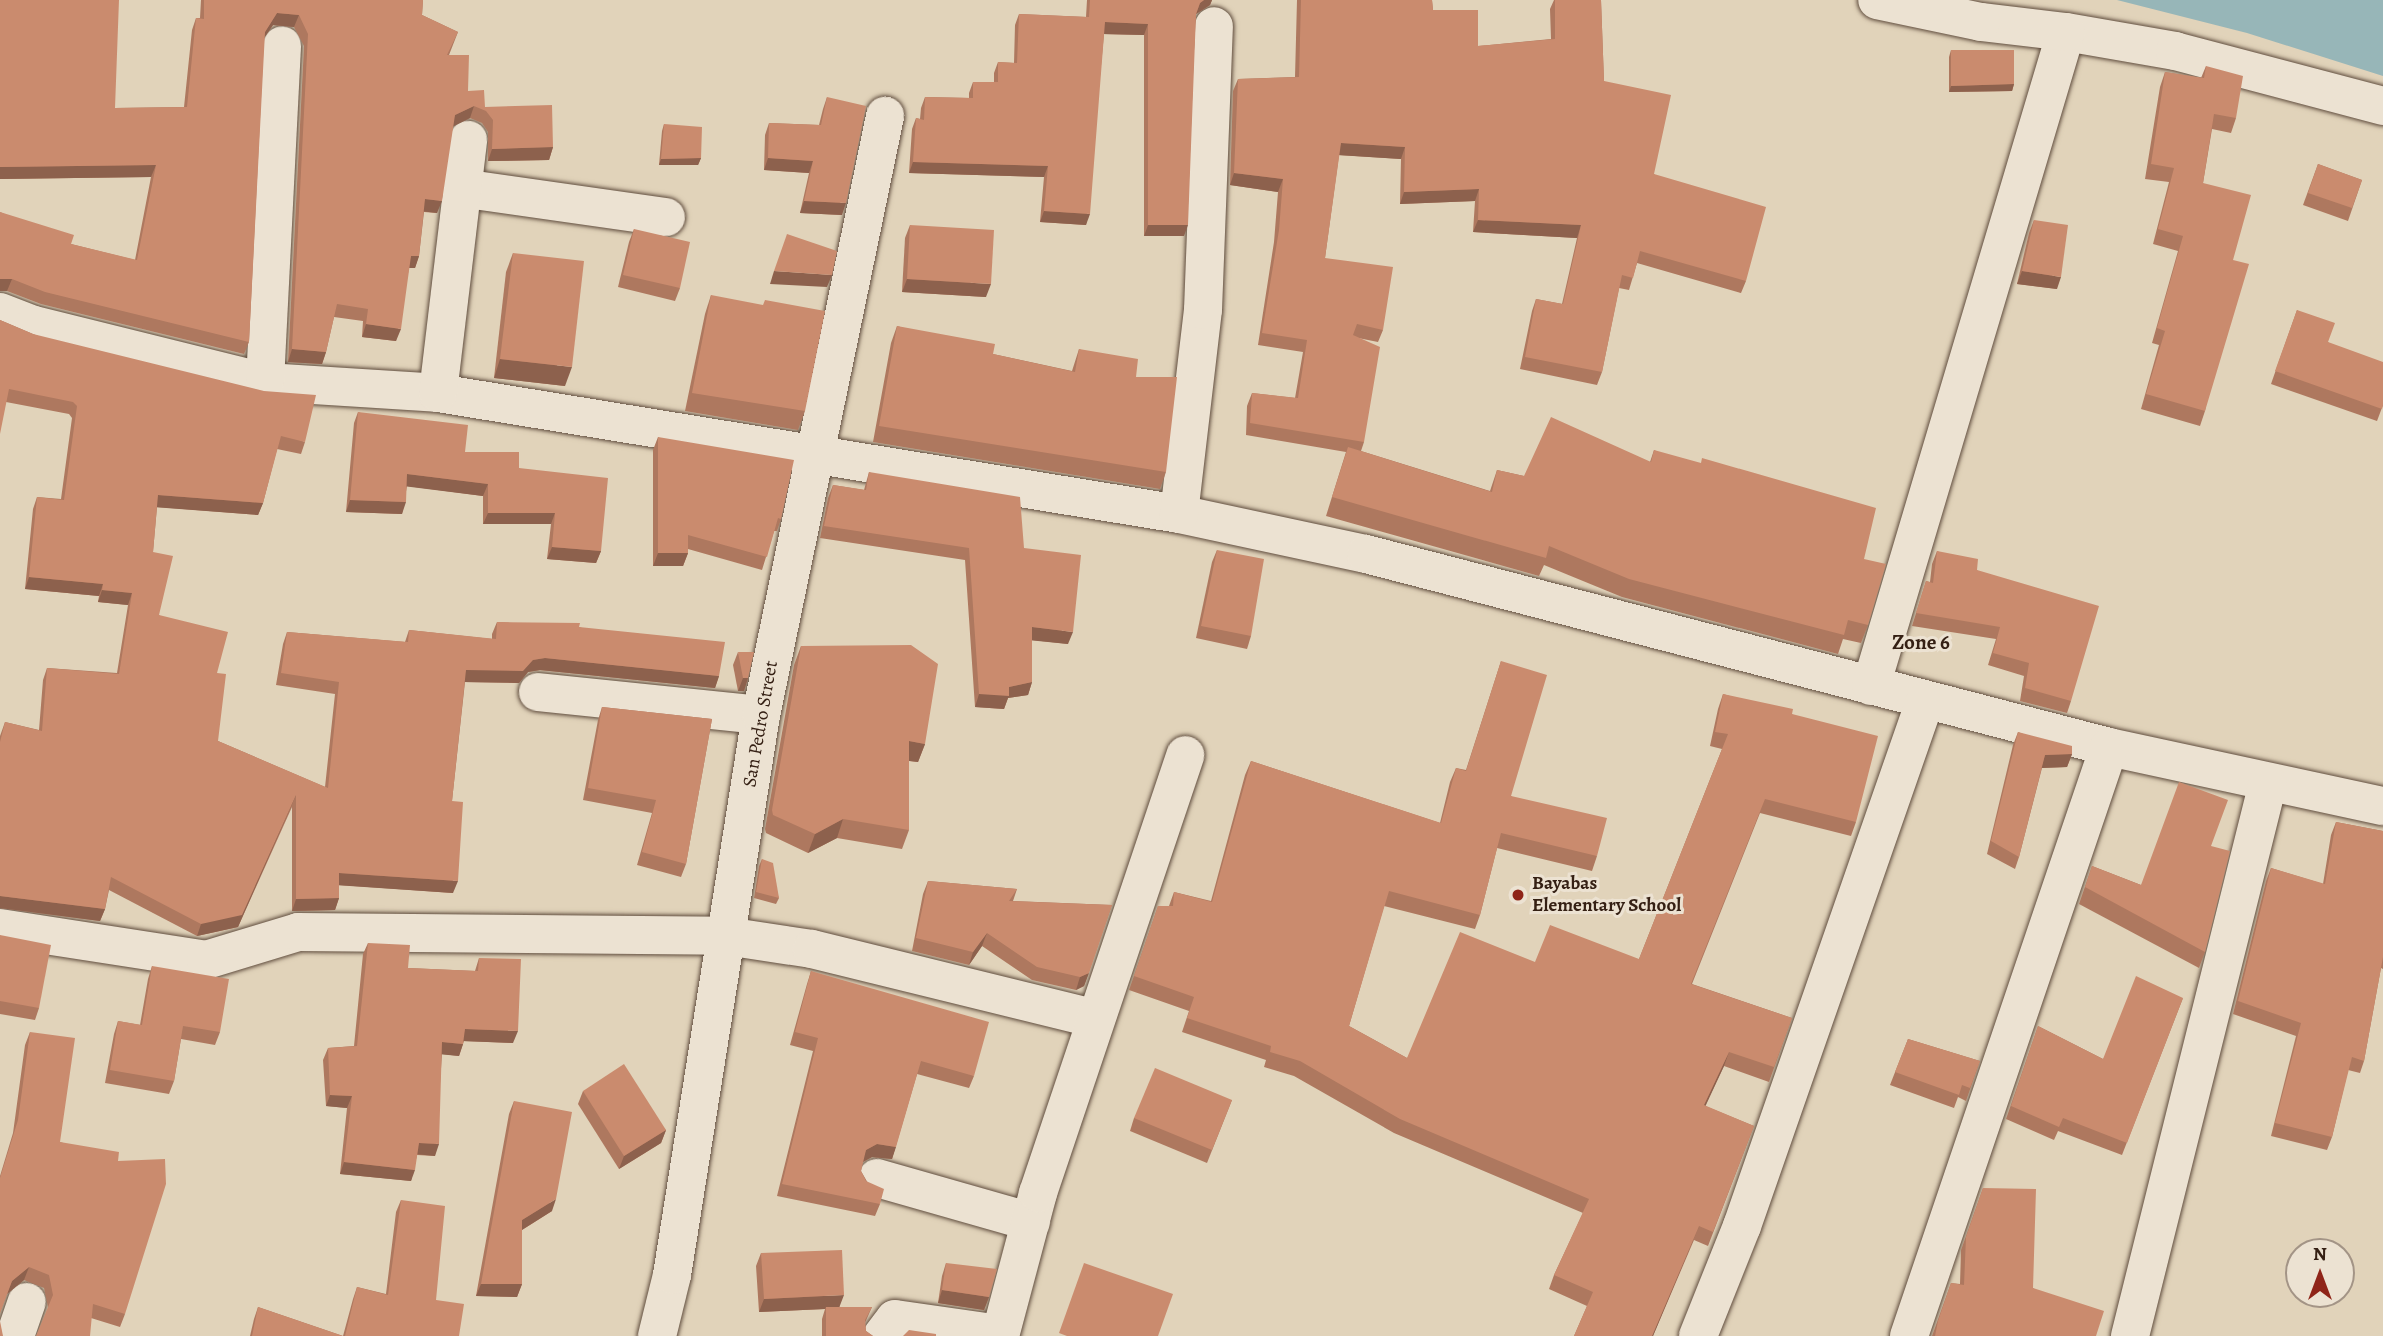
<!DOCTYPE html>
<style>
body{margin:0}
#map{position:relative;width:2383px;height:1336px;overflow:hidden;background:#e1d3ba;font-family:Alegreya,serif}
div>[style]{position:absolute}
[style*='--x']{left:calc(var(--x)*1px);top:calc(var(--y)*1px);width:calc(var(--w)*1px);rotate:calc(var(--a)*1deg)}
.water>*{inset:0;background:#97b6b8}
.roads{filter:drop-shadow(0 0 2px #604d3e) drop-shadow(0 0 2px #604d3e)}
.minor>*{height:38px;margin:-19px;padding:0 19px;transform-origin:19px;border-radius:19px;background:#ece2d2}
.wall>*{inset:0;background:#ae785f}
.shaded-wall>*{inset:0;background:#8d614d}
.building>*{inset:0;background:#ca8b6e}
.dots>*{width:19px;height:19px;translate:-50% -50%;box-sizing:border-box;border:4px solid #ece2d2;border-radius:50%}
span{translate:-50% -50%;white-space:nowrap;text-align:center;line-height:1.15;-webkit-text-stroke:6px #ece2d2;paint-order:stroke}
.street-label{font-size:19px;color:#352014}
.poi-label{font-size:19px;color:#352014;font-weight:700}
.left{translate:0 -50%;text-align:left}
.neighbourhood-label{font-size:21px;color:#352014;font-weight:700}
.north{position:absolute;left:2285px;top:1238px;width:70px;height:70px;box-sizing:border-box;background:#ece2d2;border:2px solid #a39486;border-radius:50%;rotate:0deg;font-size:19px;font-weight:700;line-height:28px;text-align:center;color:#352014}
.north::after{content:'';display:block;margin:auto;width:24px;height:32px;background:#8f2418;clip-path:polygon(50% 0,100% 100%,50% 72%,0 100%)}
</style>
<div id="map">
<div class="water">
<i style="clip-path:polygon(2117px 0,2383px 0,2383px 76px,2247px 33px)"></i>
</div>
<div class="roads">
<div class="minor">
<i style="--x:2066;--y:32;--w:111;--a:9.9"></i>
<i style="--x:2175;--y:51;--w:215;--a:14.8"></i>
<i style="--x:461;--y:188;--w:207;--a:8.1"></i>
<i style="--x:0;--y:312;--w:36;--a:21"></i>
<i style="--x:34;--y:325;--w:238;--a:13.9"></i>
<i style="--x:265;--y:382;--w:173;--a:3.6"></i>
<i style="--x:438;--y:393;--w:751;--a:9.27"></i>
<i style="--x:1179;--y:514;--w:191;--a:12.1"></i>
<i style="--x:1366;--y:554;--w:768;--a:14.56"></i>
<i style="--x:2109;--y:747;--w:280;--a:12.2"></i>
<i style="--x:265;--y:382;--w:337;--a:-87.1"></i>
<i style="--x:438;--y:393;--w:255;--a:-83.2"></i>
<i style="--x:1179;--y:514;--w:205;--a:-83.3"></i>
<i style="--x:1203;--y:310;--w:284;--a:-87.8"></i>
<i style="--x:1871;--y:686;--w:682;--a:-73.4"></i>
<i style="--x:2066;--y:32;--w:86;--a:-173.3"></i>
<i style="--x:1981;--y:22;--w:106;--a:-168.1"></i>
<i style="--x:538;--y:692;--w:224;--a:5.9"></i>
<i style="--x:0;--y:928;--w:208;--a:8.8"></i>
<i style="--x:206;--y:960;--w:96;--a:-16.9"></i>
<i style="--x:298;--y:932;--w:428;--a:0.5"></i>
<i style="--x:726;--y:936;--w:87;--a:8.6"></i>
<i style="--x:812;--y:949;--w:292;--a:13.8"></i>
<i style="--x:877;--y:1178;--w:160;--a:15.9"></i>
<i style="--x:15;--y:1336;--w:36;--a:-71"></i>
<i style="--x:657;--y:1336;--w:63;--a:-76.2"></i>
<i style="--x:672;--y:1275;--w:567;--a:-80.97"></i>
<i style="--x:761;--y:715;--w:612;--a:-78.3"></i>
<i style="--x:882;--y:1336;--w:21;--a:-53"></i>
<i style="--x:895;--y:1319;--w:106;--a:8.1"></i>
<i style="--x:1000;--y:1336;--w:148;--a:-75.1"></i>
<i style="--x:1038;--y:1193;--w:462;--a:-71.4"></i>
<i style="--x:1698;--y:1336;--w:118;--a:-68.2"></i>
<i style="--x:1742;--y:1226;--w:556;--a:-70.78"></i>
<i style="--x:1909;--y:1336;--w:622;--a:-71.24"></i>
<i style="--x:2130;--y:1336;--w:570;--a:-75.99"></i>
</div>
</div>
<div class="wall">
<i style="clip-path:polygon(0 0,115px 108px,184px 107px,192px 30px,196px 18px,200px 18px,201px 0,423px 0,422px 15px,458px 32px,449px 55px,468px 91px,485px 107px,553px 147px,549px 160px,488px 161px,488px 132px,482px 123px,470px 118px,453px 126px,437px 213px,424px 212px,419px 256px,415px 268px,409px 268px,396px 341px,362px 337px,363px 321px,334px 317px,326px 352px,322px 364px,288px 362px,304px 46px,294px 27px,273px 25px,264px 38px,249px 342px,244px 354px,41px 304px,7px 291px,0 212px,71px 244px,135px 260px,151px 177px,0 179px)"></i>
<i style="clip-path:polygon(1087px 0,1212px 0,1210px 5px,1196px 14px,1184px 236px,1144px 236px,1144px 35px,1104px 34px,1086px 225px,1040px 222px,1044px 177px,909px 173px,912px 129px,916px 118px,920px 119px,921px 108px,925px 97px,969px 98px,969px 93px,973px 82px,994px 82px,994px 73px,998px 62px,1014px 63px,1015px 25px,1019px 14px,1086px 17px)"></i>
<i style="clip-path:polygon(1297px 0,1432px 0,1433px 10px,1478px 46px,1551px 39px,1550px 9px,1554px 0,1601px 0,1604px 81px,1654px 174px,1746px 281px,1741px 293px,1637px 263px,1629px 290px,1619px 288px,1602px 372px,1597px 385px,1520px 369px,1532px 311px,1536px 299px,1562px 304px,1577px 238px,1473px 232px,1475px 201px,1400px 204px,1401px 159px,1339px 155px,1325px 258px,1383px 330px,1378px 342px,1358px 338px,1364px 442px,1361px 451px,1490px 491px,1497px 470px,1524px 476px,1650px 462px,1654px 450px,1864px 559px,1868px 625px,1861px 643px,1843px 639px,1838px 654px,1622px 597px,1544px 565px,1539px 576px,1326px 516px,1346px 452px,1246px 435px,1247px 406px,1252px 393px,1295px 398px,1303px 352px,1258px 345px,1274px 242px,1278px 192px,1230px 185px,1233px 91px,1238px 79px,1295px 77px)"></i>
<i style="clip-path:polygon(1951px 50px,2014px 84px,2012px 91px,1949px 92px,1949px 57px)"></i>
<i style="clip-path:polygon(2206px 66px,2236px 118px,2231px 133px,2212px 129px,2203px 183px,2233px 260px,2205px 411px,2200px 426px,2141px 409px,2159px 345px,2152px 343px,2178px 251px,2153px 244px,2169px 182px,2145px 179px,2160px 87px,2165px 72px,2201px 78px)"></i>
<i style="clip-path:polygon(827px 97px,842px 215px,800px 213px,809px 173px,764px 170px,765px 135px,769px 123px,819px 125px,823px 109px)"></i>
<i style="clip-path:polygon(664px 124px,701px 158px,698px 165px,659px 165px,662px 131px)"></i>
<i style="clip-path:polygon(2318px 164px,2362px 180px,2348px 221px,2303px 205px)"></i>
<i style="clip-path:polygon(2034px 220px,2057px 289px,2017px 284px,2029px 233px)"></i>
<i style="clip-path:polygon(910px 225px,986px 297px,902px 292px,905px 238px)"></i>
<i style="clip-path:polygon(634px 229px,680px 288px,675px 301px,618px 287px,629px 242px)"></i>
<i style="clip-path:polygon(513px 253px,565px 386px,494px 378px,506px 272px)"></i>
<i style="clip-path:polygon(711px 295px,805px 411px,798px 430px,685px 411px,705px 314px)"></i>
<i style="clip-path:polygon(2297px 310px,2328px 342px,2383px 405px,2377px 421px,2271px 384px)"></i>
<i style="clip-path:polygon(0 320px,33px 334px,305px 442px,301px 454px,277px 449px,263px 503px,258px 515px,157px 507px,153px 552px,159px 615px,217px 673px,218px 741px,325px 787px,335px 694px,276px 685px,283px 644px,287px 632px,405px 642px,409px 630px,492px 639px,492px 634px,497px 622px,579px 627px,719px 676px,715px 688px,540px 670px,528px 672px,519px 683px,465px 682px,452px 801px,453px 893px,339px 885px,339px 898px,335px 910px,292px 911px,292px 807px,238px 927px,197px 936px,109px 890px,105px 909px,100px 921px,0 908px,0 736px,5px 722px,39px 730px,43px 680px,47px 668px,117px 673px,128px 605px,98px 602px,99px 596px,25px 589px,33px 509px,37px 497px,61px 499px,72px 418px,69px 414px,6px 402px)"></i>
<i style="clip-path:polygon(897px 326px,993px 354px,1072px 371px,1079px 349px,1136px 377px,1166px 472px,1160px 489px,873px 442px,891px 343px)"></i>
<i style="clip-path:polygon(358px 412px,465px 452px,519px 468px,601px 551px,596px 563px,547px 559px,551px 524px,483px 524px,483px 496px,407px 486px,402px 514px,346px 512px,354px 423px)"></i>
<i style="clip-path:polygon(658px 437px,781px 519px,777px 531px,774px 531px,762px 570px,688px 549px,688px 553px,683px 566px,653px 566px,653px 450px)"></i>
<i style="clip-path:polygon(869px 472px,1024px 548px,1068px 644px,1032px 640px,1032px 682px,1028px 695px,1008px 698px,1004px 709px,975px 707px,965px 560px,820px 538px,828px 498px,833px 485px,864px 490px)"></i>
<i style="clip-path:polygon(1217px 550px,1251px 636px,1247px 649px,1196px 638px,1212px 562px)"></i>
<i style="clip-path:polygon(1937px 551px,1977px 570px,2071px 701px,2067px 713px,2020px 701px,2024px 676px,1988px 665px,1996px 639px,1912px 626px,1926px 581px,1930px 582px,1932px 564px)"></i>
<i style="clip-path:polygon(801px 646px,925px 744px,918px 762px,909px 761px,909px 830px,902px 849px,837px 838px,808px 853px,766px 833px,765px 829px,794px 665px)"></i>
<i style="clip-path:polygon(738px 652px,748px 678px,744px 691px,738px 691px,733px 665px)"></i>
<i style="clip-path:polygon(1501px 661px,1511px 796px,1597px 856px,1592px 871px,1497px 848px,1480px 915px,1475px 929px,1384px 906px,1349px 1026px,1407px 1058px,1535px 962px,1639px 959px,1722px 749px,1710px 746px,1718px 709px,1723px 694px,1792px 714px,1856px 822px,1851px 836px,1760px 813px,1692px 984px,1792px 1018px,1769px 1082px,1724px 1066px,1705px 1106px,1754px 1126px,1708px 1246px,1694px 1240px,1653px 1336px,1574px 1336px,1587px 1306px,1549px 1289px,1554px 1275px,1583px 1213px,1394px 1133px,1294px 1076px,1264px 1067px,1266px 1060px,1182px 1032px,1189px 1011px,1129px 990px,1158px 906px,1169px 906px,1174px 892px,1211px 901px,1245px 775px,1251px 761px,1440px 823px,1450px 782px,1456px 768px,1466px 770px)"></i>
<i style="clip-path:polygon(602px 707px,712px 719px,686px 864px,681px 877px,637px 865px,652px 813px,583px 800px,598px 720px)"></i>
<i style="clip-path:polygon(2018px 732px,2072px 754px,2067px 767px,2042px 768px,2019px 857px,2015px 869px,1987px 854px,2013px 745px)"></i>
<i style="clip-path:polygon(2336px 822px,2383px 831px,2383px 969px,2381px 968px,2364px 1061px,2360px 1073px,2348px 1070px,2332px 1137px,2327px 1150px,2271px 1136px,2296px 1036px,2233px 1014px,2266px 881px,2271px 868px,2323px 884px,2331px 835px)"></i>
<i style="clip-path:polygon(2211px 846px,2205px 952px,2199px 968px,2079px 904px,2092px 866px,2141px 885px)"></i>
<i style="clip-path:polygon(762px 859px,779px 898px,776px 904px,754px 898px,759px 866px)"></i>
<i style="clip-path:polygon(928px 881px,1017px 889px,1013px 901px,1112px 905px,1084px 986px,1076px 990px,1032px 980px,982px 946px,969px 965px,912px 951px,923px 894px)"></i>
<i style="clip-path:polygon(0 935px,39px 1008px,35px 1020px,0 1014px)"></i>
<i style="clip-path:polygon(368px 943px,408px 968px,475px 971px,479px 958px,513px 1043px,464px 1041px,459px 1056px,442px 1054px,435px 1156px,417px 1155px,411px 1181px,340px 1174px,347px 1108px,326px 1106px,323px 1060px,328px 1048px,354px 1046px,363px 954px)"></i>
<i style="clip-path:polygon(152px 966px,220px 1032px,215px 1045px,181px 1039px,174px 1081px,169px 1094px,105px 1083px,114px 1034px,118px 1021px,140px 1025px,148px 979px)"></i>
<i style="clip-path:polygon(811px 971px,974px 1076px,969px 1088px,917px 1074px,892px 1159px,872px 1157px,863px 1162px,861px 1171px,880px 1204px,875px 1216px,777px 1196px,813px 1051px,790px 1045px,807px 984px)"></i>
<i style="clip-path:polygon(2183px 998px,2122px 1155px,2058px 1131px,2054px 1140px,2006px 1119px,2038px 1026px,2103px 1059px)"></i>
<i style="clip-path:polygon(30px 1032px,60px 1142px,118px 1161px,125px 1314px,120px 1327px,91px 1318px,48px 1307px,44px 1288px,24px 1280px,7px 1294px,0 1313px,0 1176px,13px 1133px,25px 1045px)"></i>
<i style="clip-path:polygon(1908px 1039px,1980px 1061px,1966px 1101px,1958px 1097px,1954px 1108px,1890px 1085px)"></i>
<i style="clip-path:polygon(583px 1091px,666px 1130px,661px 1143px,619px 1169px,578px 1104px)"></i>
<i style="clip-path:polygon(1232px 1100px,1207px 1163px,1130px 1131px,1134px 1118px)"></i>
<i style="clip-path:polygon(514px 1101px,552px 1211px,522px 1230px,522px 1284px,517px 1297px,476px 1296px,509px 1114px)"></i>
<i style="clip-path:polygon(1983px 1188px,2033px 1288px,2096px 1336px,1932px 1336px,1951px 1283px,1960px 1284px,1961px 1250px)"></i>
<i style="clip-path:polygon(401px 1200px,436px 1300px,459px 1336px,343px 1336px,353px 1299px,357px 1287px,386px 1294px,396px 1212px)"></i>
<i style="clip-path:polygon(761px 1253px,840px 1307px,872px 1307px,865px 1323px,866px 1331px,873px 1336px,822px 1336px,822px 1319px,825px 1309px,759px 1312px,756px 1266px)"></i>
<i style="clip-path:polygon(946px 1263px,989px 1297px,984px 1310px,938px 1303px,942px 1276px)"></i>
<i style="clip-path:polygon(258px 1307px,343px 1336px,250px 1336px,254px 1319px)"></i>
</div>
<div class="shaded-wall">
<i style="clip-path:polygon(1204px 0,1212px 0,1210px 5px,1196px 14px,1200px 3px)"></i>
<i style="clip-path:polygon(277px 13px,299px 15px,294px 27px,273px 25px,260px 44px,265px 32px)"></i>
<i style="clip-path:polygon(1105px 22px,1148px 24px,1144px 35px,1101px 34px)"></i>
<i style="clip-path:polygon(2014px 84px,2012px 91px,1949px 92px,1951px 86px)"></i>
<i style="clip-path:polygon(474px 106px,470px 118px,450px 128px,455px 115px)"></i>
<i style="clip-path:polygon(1341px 143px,1405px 147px,1401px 159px,1337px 155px)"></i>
<i style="clip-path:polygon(553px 147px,549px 160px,488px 161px,492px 149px)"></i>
<i style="clip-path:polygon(701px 158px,698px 165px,659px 165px,661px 159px)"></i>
<i style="clip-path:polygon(768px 158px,813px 161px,809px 173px,764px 170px)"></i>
<i style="clip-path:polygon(913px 162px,1048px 166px,1044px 177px,909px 173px)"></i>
<i style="clip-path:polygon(156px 165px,151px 177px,0 179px,0 167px)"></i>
<i style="clip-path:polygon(1234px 173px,1283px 179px,1278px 192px,1230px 185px)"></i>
<i style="clip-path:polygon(1479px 189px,1475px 201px,1400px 204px,1404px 192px)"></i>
<i style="clip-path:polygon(425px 199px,442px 201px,437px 213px,420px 211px)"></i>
<i style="clip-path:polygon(804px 201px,846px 203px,842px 215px,800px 213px)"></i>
<i style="clip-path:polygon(1044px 211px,1090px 214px,1086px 225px,1040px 222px)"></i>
<i style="clip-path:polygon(1478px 220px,1581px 225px,1577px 238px,1473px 232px)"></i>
<i style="clip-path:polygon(1148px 225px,1188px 225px,1184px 236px,1144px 236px)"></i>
<i style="clip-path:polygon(411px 256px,419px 256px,415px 268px,407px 268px)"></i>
<i style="clip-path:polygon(774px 271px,832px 275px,827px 287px,770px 284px)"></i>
<i style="clip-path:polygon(2022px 271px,2061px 277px,2057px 289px,2017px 284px)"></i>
<i style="clip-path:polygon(0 279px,12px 279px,7px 291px,0 291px)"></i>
<i style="clip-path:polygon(907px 279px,991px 284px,986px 297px,902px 292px)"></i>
<i style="clip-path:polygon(366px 324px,401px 329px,396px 341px,362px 337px)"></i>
<i style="clip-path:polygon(292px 349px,326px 352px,322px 364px,288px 362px)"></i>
<i style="clip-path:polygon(500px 359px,572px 367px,565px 386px,494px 378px)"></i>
<i style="clip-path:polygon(407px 474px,488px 484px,483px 496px,403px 486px)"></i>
<i style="clip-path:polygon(158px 495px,263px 503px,258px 515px,153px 507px)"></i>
<i style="clip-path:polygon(350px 500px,406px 502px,402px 514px,346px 512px)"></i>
<i style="clip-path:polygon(488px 513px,555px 513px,551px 524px,483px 524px)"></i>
<i style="clip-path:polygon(552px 547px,601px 551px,596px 563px,547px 559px)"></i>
<i style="clip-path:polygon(658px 553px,688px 553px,683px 566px,653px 566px)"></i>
<i style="clip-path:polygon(29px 577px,103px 584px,99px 596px,25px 589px)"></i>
<i style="clip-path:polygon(102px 590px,132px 593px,128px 605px,98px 602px)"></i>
<i style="clip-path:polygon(1032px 627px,1073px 632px,1068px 644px,1028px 640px)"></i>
<i style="clip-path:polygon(545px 658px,719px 676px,715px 688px,540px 670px,528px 672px,519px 683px,462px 682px,466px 670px)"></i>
<i style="clip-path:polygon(743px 678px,748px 678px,744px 691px,738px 691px)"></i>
<i style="clip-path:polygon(1032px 682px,1028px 695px,1008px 698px,1004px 709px,975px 707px,979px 694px,1009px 687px)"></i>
<i style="clip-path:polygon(909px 741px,925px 744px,918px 762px,902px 760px)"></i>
<i style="clip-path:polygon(2072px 754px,2067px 767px,2041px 768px,2045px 755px)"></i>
<i style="clip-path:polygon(296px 795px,238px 927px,197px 936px,201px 924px)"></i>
<i style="clip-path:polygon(843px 819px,837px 838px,808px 853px,815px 834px)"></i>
<i style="clip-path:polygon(339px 873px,458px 881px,453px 893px,335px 885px)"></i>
<i style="clip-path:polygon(0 896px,105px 909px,100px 921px,0 908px)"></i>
<i style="clip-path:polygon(339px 898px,335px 910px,292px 911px,296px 899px)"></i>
<i style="clip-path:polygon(987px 933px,982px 946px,969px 965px,973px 952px)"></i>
<i style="clip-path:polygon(1089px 973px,1084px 986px,1076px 990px,1080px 977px)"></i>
<i style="clip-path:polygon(465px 1029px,518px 1031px,513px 1043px,461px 1041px)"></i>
<i style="clip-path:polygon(442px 1042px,463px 1044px,459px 1056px,438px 1054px)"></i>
<i style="clip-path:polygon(1729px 1052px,1724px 1066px,1699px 1120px,1704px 1105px)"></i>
<i style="clip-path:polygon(330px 1095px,352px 1096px,347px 1108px,326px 1106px)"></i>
<i style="clip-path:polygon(666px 1130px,661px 1143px,619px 1169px,624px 1156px)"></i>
<i style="clip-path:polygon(419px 1143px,439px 1144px,435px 1156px,415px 1154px)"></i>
<i style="clip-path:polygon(877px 1144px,896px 1147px,892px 1159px,872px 1157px,861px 1163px,866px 1150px)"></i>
<i style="clip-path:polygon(344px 1162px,415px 1170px,411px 1181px,340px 1174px)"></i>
<i style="clip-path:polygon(556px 1199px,552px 1211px,517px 1233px,522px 1220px)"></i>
<i style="clip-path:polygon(1699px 1226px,1653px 1336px,1652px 1336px)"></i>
<i style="clip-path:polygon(29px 1267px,24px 1280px,7px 1294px,12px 1281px)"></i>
<i style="clip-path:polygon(481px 1284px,522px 1284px,517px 1297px,476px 1296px)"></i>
<i style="clip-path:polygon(942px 1290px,989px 1297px,984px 1310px,938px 1303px)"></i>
<i style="clip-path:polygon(844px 1295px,839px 1308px,826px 1307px,825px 1309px,759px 1312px,764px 1299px)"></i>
</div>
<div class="building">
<i style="clip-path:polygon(0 0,119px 0,115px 108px,187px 107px,196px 18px,204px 19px,204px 0,423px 0,422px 15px,458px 32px,447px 55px,469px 55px,468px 91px,484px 90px,485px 107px,552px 105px,553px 147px,492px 149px,493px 120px,486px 111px,474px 106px,455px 115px,442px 201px,425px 199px,419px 256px,411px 256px,401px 329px,366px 324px,368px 309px,337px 304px,326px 352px,292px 349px,308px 34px,299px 15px,277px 13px,265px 32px,249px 342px,45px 292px,12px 279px,0 279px,0 212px,74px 235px,71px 244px,137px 260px,156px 165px,0 167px)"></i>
<i style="clip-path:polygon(1090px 0,1204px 0,1200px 3px,1196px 14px,1188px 225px,1148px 225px,1148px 24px,1105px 22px,1090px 214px,1044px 211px,1048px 166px,913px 162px,916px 118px,924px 120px,925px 97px,973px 98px,973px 82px,998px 82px,998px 62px,1017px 63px,1019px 14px,1089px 17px)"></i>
<i style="clip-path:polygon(1301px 0,1432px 0,1433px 10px,1478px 10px,1478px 46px,1555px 39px,1555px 0,1601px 0,1604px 81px,1671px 95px,1654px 174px,1766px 207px,1746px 281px,1640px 251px,1633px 278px,1622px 275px,1602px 372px,1525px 357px,1536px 299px,1563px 304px,1581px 225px,1478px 220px,1479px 189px,1404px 192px,1405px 147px,1341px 143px,1325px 258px,1393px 267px,1383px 330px,1357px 324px,1353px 335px,1380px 347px,1364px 442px,1250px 423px,1252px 393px,1298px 398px,1307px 340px,1262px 333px,1279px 230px,1283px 179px,1234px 173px,1238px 79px,1299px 77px)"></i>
<i style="clip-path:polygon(1951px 50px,2014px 50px,2014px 84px,1951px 86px)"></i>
<i style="clip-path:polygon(2206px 66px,2243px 76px,2236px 118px,2214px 114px,2203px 183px,2251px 195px,2233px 260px,2249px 264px,2205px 411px,2146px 394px,2165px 331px,2157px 328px,2183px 236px,2158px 229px,2174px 168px,2151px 164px,2165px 72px,2204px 78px)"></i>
<i style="clip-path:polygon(827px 97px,866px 106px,846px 203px,804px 201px,813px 161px,768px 158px,769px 123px,821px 125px)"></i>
<i style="clip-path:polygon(664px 124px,702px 127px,701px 158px,661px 159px)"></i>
<i style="clip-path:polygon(2318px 164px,2362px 180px,2352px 208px,2308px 193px)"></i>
<i style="clip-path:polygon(2034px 220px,2068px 225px,2061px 277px,2022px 271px)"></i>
<i style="clip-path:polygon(910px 225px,994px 230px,991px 284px,907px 279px)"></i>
<i style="clip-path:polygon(634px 229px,690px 242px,680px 288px,623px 275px)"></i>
<i style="clip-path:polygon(787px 234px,837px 251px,832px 275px,774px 271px)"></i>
<i style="clip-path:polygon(513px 253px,584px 261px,572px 367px,500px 359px)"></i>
<i style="clip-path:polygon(711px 295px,763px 305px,765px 300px,825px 311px,805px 411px,692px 393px)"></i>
<i style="clip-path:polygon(2297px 310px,2335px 323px,2328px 342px,2383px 362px,2383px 405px,2382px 409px,2275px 371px)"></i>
<i style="clip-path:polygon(0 320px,33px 334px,264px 391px,316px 395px,305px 442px,281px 436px,263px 503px,158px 495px,153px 552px,173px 556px,159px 615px,228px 632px,217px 673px,226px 674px,218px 741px,328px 788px,339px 682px,281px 673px,287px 632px,408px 642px,409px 630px,496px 639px,497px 622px,580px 623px,579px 627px,725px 642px,719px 676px,545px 658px,533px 660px,523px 671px,466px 670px,452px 801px,463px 802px,458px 881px,339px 873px,339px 898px,296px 899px,296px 795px,242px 915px,201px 924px,111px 877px,105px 909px,0 896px,0 742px,5px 722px,42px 731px,47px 668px,119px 674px,132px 593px,102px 590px,103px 584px,29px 577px,37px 497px,64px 500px,77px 406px,73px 402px,9px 389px,0 434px)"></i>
<i style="clip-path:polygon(897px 326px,995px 344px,993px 354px,1075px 372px,1079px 349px,1138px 359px,1136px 377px,1177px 377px,1166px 472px,879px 426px)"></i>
<i style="clip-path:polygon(358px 412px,468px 425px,465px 452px,519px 452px,519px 468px,608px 478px,601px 551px,552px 547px,555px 513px,488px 513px,488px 484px,407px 474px,406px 502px,350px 500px)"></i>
<i style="clip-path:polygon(1551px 417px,1651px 462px,1654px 450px,1701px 463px,1702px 458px,1876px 508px,1864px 559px,1886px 564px,1868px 625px,1848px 620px,1844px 635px,1629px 579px,1549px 546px,1546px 558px,1332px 497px,1348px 447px,1492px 492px,1497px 470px,1524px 476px)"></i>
<i style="clip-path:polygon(658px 437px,794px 460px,781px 519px,778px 518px,767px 557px,688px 535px,688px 553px,658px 553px)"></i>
<i style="clip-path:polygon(869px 472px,1020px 497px,1024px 548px,1081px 555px,1073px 632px,1032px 627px,1032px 682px,1009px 687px,1009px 696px,979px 694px,969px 548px,824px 526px,833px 485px,866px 490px)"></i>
<i style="clip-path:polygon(1217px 550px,1264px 559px,1251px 636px,1201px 626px)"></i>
<i style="clip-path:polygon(1937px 551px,1978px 559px,1977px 570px,2099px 606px,2071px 701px,2025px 688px,2029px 663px,1993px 653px,2000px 627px,1916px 613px,1926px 581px,1933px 583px)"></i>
<i style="clip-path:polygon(911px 645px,938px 664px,925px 744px,909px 741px,909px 830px,843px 819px,815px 834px,773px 815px,772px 810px,801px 646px)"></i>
<i style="clip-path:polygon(738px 652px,754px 652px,748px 678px,743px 678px)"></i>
<i style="clip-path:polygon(1501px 661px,1547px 675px,1511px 796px,1607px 818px,1597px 856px,1501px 833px,1480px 915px,1389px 891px,1349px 1026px,1407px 1058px,1460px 932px,1535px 962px,1550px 925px,1639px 959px,1728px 734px,1715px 732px,1723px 694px,1793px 709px,1792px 714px,1878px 736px,1856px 822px,1765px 799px,1691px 984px,1792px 1018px,1774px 1067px,1729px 1052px,1704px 1105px,1754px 1126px,1713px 1232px,1699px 1226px,1652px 1336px,1574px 1336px,1593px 1292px,1554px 1275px,1589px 1199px,1400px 1119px,1300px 1061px,1270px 1052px,1271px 1046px,1187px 1018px,1194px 997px,1134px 976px,1158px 906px,1173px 906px,1174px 892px,1212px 902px,1251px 761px,1441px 823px,1456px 768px,1466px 771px)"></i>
<i style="clip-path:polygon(602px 707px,712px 719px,686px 864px,642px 852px,656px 800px,588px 788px)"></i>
<i style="clip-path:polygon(2018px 732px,2072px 746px,2072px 754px,2045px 755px,2019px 857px,1991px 841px)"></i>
<i style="clip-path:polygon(2179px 782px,2228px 800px,2211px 846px,2230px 851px,2205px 952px,2085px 887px,2092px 866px,2141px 885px)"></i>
<i style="clip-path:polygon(2336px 822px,2383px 831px,2383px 957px,2364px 1061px,2352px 1057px,2332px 1137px,2275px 1123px,2301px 1023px,2238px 1001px,2271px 868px,2325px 884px)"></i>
<i style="clip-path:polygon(762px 859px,773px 863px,779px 898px,756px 892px)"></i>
<i style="clip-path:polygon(928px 881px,1017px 889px,1009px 901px,1112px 905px,1089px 973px,1080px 977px,1037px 967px,987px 933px,973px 952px,916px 938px)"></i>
<i style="clip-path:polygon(0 935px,51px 945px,39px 1008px,0 1001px)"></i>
<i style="clip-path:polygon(368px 943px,410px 945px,408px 968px,478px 971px,479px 958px,521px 959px,518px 1031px,465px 1029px,463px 1044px,442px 1042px,439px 1144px,419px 1143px,415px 1170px,344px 1162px,352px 1096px,330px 1095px,328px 1048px,357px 1046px)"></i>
<i style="clip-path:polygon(152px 966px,229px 979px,220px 1032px,183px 1026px,174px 1081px,110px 1070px,118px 1021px,142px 1025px)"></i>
<i style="clip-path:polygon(811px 971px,989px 1022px,974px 1076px,921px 1061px,896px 1147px,877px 1144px,866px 1150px,861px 1171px,866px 1181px,884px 1189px,880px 1204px,782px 1184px,818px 1038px,795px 1032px)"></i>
<i style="clip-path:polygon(2136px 976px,2183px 998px,2127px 1143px,2063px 1118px,2059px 1127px,2011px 1106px,2038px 1026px,2103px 1059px)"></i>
<i style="clip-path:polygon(30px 1032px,75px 1038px,60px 1142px,119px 1152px,118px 1161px,165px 1159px,166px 1184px,125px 1314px,93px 1304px,90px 1336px,36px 1336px,53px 1295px,49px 1275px,29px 1267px,12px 1281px,0 1313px,0 1178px,18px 1120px)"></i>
<i style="clip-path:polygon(1908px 1039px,1980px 1061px,1970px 1088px,1962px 1085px,1959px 1095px,1895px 1072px)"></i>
<i style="clip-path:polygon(624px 1064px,666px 1130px,624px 1156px,583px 1091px)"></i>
<i style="clip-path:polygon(1155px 1068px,1232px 1100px,1212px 1150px,1134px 1118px)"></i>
<i style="clip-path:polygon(514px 1101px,572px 1112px,556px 1199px,522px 1220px,522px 1284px,481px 1284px)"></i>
<i style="clip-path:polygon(1983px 1188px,2036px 1189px,2033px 1288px,2104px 1311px,2096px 1336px,1935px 1336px,1938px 1321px,1951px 1283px,1964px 1285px,1966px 1237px)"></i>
<i style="clip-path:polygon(401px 1200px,445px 1206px,436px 1300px,464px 1304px,459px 1336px,345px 1336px,357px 1287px,388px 1295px)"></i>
<i style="clip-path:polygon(842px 1250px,844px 1295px,764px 1299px,761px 1253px)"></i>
<i style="clip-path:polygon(946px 1263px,997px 1269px,989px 1297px,942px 1290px)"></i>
<i style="clip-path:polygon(1084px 1263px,1173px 1294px,1158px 1336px,1067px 1336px,1059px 1333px)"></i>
<i style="clip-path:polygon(258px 1307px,343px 1336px,252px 1336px)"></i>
<i style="clip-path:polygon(826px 1307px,872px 1307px,865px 1320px,866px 1331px,873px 1336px,826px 1336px)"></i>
<i style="clip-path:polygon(0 1321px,3px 1336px,0 1336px)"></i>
<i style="clip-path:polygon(909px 1330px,936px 1334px,936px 1336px,903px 1336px)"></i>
</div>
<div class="dots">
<i style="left:1518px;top:895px;background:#8f2418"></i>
</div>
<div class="street-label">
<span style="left:761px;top:724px;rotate:-80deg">San Pedro Street</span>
</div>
<div class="poi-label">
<span class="left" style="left:1532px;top:895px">Bayabas<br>Elementary School</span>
</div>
<div class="neighbourhood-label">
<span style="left:1921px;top:642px">Zone 6</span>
</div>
<div class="north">N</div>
</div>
